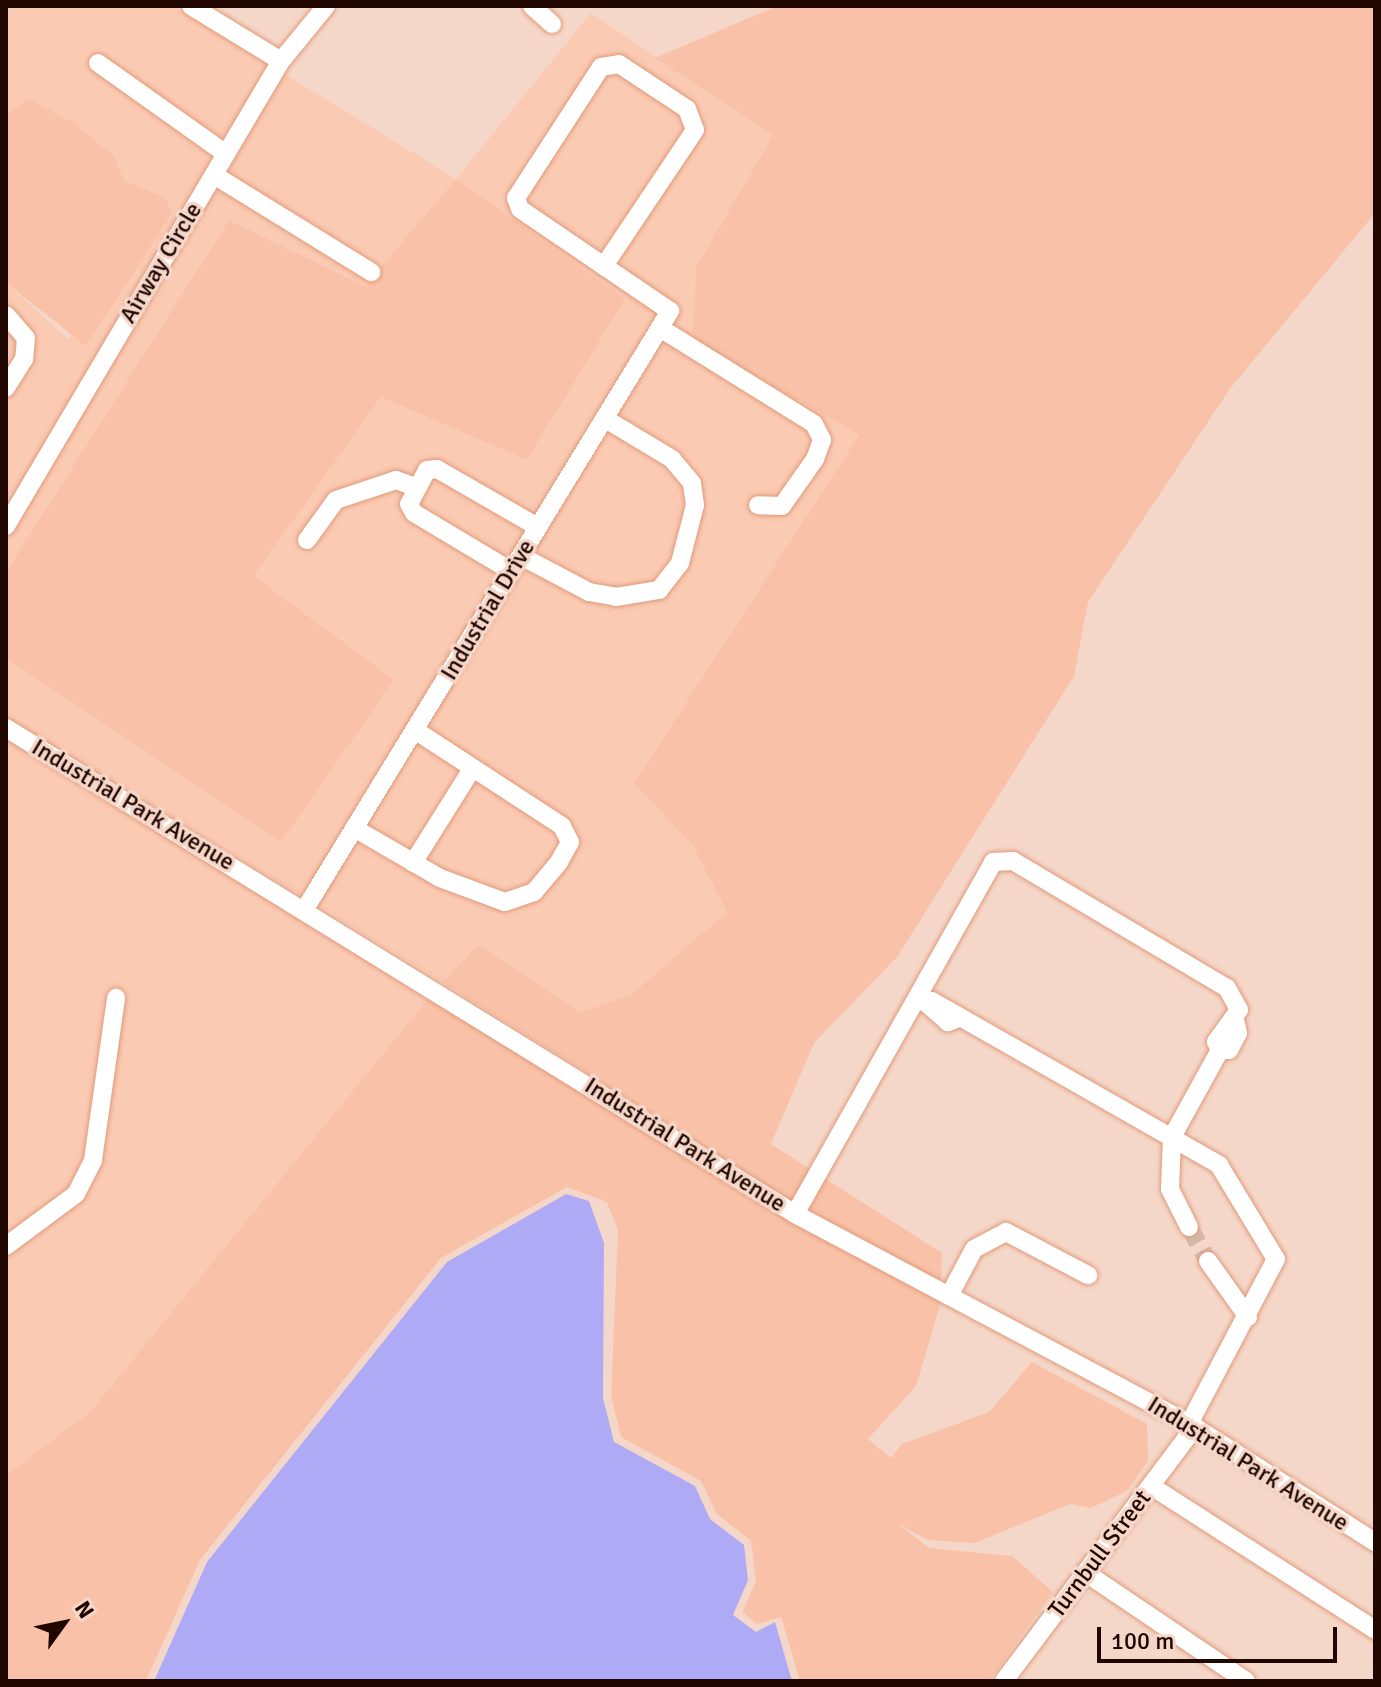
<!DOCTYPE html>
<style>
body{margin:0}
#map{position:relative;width:1381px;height:1687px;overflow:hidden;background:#f5d7c9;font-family:Signika,sans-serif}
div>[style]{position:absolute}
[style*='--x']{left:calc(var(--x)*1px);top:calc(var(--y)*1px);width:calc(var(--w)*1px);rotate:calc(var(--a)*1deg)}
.built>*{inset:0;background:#fbcab3}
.green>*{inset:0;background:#f9c2a8}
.water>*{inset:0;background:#aeaaf5}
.minor-tunnel>*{height:18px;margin-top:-9px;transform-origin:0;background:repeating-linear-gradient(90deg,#d5b8ab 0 18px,transparent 0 27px)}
.roads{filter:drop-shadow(0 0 2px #e19a79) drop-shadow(0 0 2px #e19a79)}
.minor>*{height:18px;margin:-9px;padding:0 9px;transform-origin:9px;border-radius:9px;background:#fff}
span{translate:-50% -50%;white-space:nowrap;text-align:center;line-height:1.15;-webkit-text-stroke:7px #f5d7c9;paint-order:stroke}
.street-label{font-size:24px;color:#1f0700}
.frame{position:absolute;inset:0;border:8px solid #1f0700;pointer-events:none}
.north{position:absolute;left:24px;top:1583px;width:80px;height:80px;-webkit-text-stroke:6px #f5d7c9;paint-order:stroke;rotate:57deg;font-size:22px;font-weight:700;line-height:32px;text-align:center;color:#1f0700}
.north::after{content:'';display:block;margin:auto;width:28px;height:36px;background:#1f0700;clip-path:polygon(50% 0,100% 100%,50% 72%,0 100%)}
.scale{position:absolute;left:1097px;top:1627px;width:240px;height:36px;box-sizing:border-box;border:4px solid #1f0700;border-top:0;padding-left:10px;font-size:24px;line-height:28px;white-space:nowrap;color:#1f0700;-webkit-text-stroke:6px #f5d7c9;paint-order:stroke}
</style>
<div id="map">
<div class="built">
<i style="clip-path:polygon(6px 6px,173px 6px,269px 65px,6px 510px,6px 283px,68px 339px,172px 213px,124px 180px,114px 156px,29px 99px,6px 114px)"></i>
<i style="clip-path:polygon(591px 13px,773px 135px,696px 267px,693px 339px,859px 435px,634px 783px,693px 846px,727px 912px,631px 996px,581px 1012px,478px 945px,442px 982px,317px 905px,682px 306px,668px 300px,303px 897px,6px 717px,6px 659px,281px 842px,254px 576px,381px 397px,527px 460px,625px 299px,365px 286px,229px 220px,6px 572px,6px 543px,283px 73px,456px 179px)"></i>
<i style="clip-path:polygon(6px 739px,430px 996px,91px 1411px,6px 1475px)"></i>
</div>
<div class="green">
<i style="clip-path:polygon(777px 6px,1375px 6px,1375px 213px,1229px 390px,1088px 602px,1074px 676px,897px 957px,814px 1043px,771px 1144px,942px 1253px,941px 1281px,800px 1206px,442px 982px,478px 945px,581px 1012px,631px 995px,727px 912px,693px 846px,634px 783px,859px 435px,693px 339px,696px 267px,773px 135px,655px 58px)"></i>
<i style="clip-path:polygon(29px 99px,71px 121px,114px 156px,124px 180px,165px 198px,172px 213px,86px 346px,6px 283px,6px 114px)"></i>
<i style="clip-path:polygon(456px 179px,625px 299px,527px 460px,381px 397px,254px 576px,394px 680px,281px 842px,6px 659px,6px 572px,229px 220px,365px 286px)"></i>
<i style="clip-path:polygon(430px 996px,789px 1221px,941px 1302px,916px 1386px,868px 1439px,891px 1458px,902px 1444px,989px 1412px,1032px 1362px,1147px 1424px,1148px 1461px,1127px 1491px,1091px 1508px,1070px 1504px,975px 1543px,928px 1540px,898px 1524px,929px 1548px,1012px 1556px,1053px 1592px,989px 1681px,800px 1681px,781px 1617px,757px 1624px,742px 1612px,756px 1581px,751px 1541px,717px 1514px,701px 1481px,621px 1437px,611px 1396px,618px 1231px,607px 1202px,567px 1187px,441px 1258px,200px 1560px,146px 1681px,6px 1681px,6px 1475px,91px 1411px)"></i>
</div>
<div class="water">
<i style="clip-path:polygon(566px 1194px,589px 1201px,604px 1243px,603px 1398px,614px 1442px,695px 1486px,710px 1519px,744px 1545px,748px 1580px,733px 1615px,756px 1632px,775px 1622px,792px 1681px,154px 1681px,207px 1562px,447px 1262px)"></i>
</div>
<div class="minor-tunnel">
<i style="--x:1189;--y:1227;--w:39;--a:61"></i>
</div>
<div class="roads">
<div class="minor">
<i style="--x:191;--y:6;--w:105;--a:31.4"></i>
<i style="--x:532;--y:6;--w:27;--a:42"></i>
<i style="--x:98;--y:63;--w:157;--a:35.4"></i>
<i style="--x:214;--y:175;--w:185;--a:31.7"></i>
<i style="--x:6;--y:315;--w:30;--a:49"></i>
<i style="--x:26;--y:338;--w:21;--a:95"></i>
<i style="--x:24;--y:359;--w:34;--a:122"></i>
<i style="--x:660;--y:328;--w:181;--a:31.9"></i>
<i style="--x:814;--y:424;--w:18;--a:63"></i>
<i style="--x:822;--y:440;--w:20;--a:110"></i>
<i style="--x:815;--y:459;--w:57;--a:125.1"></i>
<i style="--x:782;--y:506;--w:24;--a:-178"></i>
<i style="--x:6;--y:526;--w:540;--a:-59.4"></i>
<i style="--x:281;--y:61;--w:71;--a:-50.7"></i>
<i style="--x:307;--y:540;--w:49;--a:-54.1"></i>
<i style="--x:336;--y:500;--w:63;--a:-18.4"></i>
<i style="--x:396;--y:480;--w:23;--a:20"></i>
<i style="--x:521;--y:556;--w:77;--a:27.9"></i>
<i style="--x:589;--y:592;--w:27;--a:10"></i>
<i style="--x:616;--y:597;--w:44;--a:-9.2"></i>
<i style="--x:659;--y:590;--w:34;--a:-52"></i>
<i style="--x:680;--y:563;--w:60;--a:-75.5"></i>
<i style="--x:695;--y:505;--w:22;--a:-98"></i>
<i style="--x:692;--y:483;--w:31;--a:-130"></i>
<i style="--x:672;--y:459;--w:79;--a:-148.9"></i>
<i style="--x:511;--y:571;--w:113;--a:-149.1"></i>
<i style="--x:414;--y:513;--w:10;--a:-119"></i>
<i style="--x:409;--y:504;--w:38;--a:-62"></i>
<i style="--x:427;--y:470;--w:10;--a:-6"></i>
<i style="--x:437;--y:469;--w:116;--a:29.9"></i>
<i style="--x:6;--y:728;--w:927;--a:31.63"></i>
<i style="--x:795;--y:1214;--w:453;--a:28"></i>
<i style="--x:1195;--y:1427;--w:214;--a:32.6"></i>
<i style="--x:354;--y:828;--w:99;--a:30.2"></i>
<i style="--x:440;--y:878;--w:69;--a:20.3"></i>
<i style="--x:505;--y:902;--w:31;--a:-19"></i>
<i style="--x:534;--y:892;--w:39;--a:-50"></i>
<i style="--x:559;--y:862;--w:23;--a:-61"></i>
<i style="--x:570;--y:842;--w:18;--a:-117"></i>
<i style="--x:562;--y:826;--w:176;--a:-146.9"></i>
<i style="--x:413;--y:863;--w:111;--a:-57.9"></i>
<i style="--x:305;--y:909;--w:701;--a:-58.6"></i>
<i style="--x:670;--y:311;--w:181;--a:-145.8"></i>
<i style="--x:520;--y:209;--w:12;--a:-110"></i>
<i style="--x:516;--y:198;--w:156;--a:-57"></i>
<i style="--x:601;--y:67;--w:18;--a:-9"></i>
<i style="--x:619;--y:64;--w:82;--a:33.5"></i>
<i style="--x:687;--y:109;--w:22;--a:69"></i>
<i style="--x:695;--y:130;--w:164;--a:123.8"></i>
<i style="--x:956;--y:1019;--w:9;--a:159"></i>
<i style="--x:948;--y:1022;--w:29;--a:-139"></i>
<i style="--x:926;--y:1003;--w:6;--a:-18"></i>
<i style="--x:932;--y:1001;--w:331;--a:29.7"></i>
<i style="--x:1219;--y:1165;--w:110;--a:58.8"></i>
<i style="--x:1276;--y:1259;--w:187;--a:117.8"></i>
<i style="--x:795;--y:1214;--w:404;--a:-60.6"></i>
<i style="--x:993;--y:862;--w:20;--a:-3"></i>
<i style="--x:1013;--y:861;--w:249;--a:30.7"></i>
<i style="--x:1227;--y:988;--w:25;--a:61"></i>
<i style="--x:1239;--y:1010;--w:39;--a:126"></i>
<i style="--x:1216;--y:1042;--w:9;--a:63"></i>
<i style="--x:1220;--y:1050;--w:9;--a:0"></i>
<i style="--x:1229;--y:1050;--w:19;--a:-62"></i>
<i style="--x:1238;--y:1033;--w:13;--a:-103"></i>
<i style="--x:1189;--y:1227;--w:42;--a:-116.6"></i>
<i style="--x:1170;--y:1189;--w:52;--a:-87.8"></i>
<i style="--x:1172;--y:1137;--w:99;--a:-61.1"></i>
<i style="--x:6;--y:1246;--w:87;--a:-36.6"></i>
<i style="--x:76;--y:1194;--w:38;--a:-63"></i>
<i style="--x:93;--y:1160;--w:164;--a:-81.9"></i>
<i style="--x:1208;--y:1261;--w:69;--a:54.5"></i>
<i style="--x:949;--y:1296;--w:53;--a:-62"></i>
<i style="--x:974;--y:1249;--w:36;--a:-28"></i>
<i style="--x:1006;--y:1232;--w:93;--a:27.7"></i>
<i style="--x:1151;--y:1486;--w:266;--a:32.7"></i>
<i style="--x:1086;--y:1573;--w:193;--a:34"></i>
<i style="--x:1004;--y:1681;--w:318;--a:-53.1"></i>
</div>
</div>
<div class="street-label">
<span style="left:161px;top:263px;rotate:-59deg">Airway Circle</span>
<span style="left:488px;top:610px;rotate:-59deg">Industrial Drive</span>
<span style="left:133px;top:805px;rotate:31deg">Industrial Park Avenue</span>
<span style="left:685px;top:1145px;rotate:32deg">Industrial Park Avenue</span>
<span style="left:1248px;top:1464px;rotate:32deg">Industrial Park Avenue</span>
<span style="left:1100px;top:1554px;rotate:-53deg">Turnbull Street</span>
</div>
<div class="frame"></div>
<div class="north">N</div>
<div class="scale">100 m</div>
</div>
